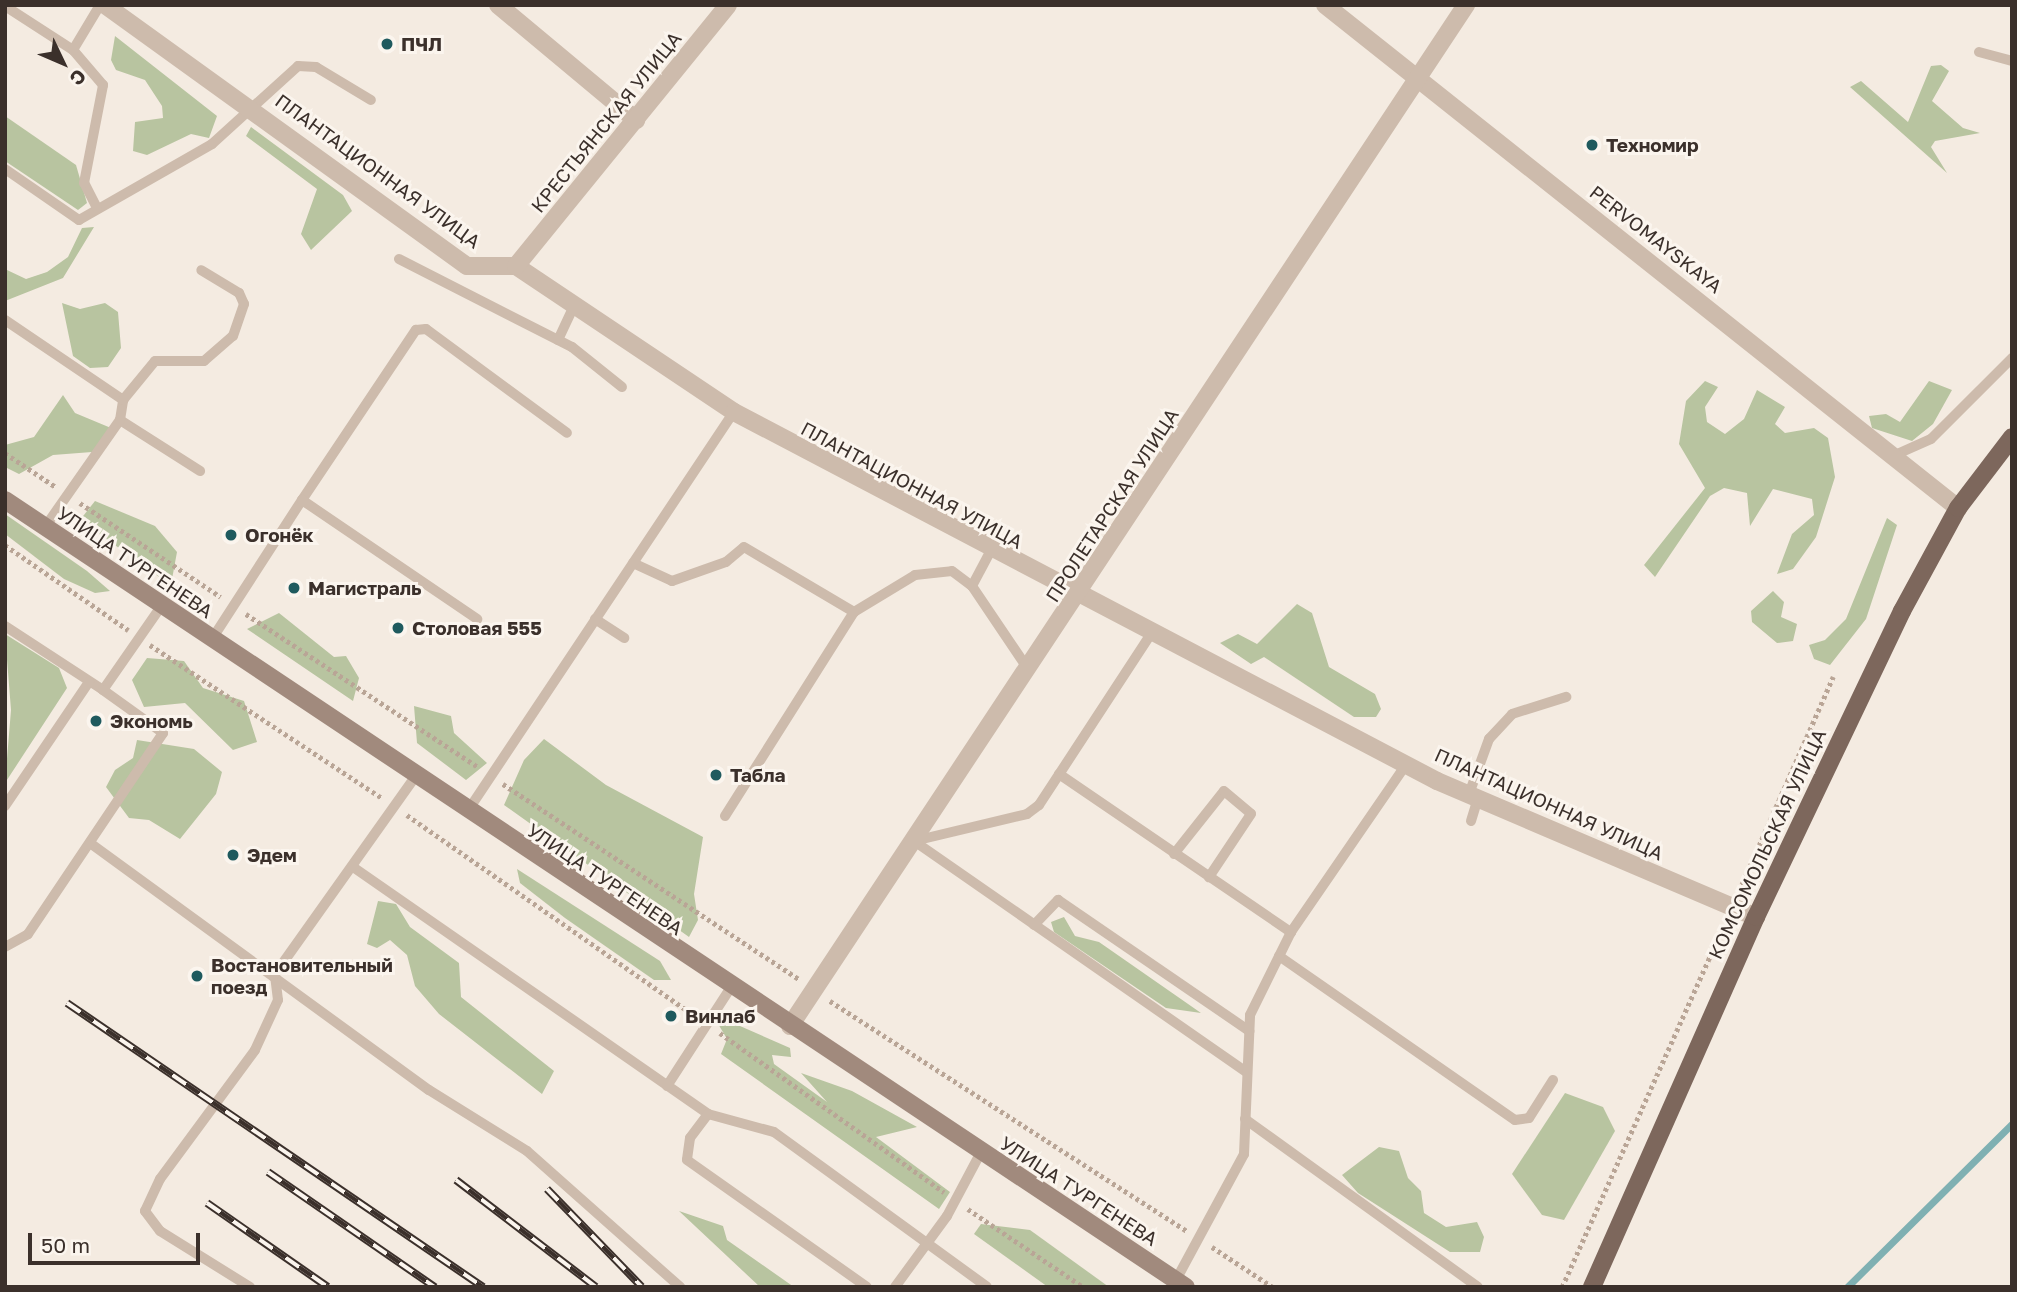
<!DOCTYPE html>
<meta charset="utf-8">
<style>
body{margin:0}
#map{position:relative;width:2017px;height:1292px;overflow:hidden;background:#f4ebe1;font-family:"Golos Text",sans-serif}
div>[style]{position:absolute}
[style*='--x']{left:calc(var(--x)*1px);top:calc(var(--y)*1px);width:calc(var(--w)*1px);rotate:calc(var(--a)*1deg)}
.green>*{inset:0;background:#b8c4a0}
.stream>*{height:7px;margin:-3.5px;padding:0 3.5px;transform-origin:3.5px;border-radius:3.5px;background:#7fb0b2}
.path>*{height:4.5px;margin-top:-2.25px;transform-origin:0;background:repeating-linear-gradient(90deg,#b9a596 0 3.5px,transparent 0 7px)}
.service>*{height:10px;margin:-5px;padding:0 5px;transform-origin:5px;border-radius:5px;background:#cdbbac}
.minor>*{height:18px;margin:-9px;padding:0 9px;transform-origin:9px;border-radius:9px;background:#cdbbac}
.secondary>*{height:18px;margin:-9px;padding:0 9px;transform-origin:9px;border-radius:9px;background:#a18a7d}
.primary>*{height:18px;margin:-9px;padding:0 9px;transform-origin:9px;border-radius:9px;background:#7d675c}
.rail>*{height:8px;margin-top:-4px;transform-origin:0;background:repeating-linear-gradient(90deg,#fbf5ee 0 16px,#3b302b 0 32px);box-sizing:border-box;border-block:2px solid #3b302b}
.dots>*{width:19px;height:19px;translate:-50% -50%;box-sizing:border-box;border:4px solid #fbf5ee;border-radius:50%}
span{translate:-50% -50%;white-space:nowrap;text-align:center;line-height:1.15;-webkit-text-stroke:6px #fbf5ee;paint-order:stroke}
.poi-label{font-size:19px;color:#3b302b;font-weight:700}
.left{translate:0 -50%;text-align:left}
.street-label{font-size:19px;color:#3b302b}
.frame{position:absolute;inset:0;border:7px solid #3b302b;pointer-events:none}
.north{position:absolute;left:28px;top:28px;width:70px;height:70px;-webkit-text-stroke:5px #fbf5ee;paint-order:stroke;rotate:134deg;font-size:19px;font-weight:700;line-height:28px;text-align:center;color:#3b302b}
.north::after{content:'';display:block;margin:auto;width:24px;height:32px;background:#3b302b;clip-path:polygon(50% 0,100% 100%,50% 72%,0 100%)}
.scale{position:absolute;left:28px;top:1233px;width:172px;height:32px;box-sizing:border-box;border:4px solid #3b302b;border-top:0;padding-left:9px;font-size:21px;line-height:24px;white-space:nowrap;color:#3b302b;-webkit-text-stroke:5px #fbf5ee;paint-order:stroke}
</style>
<div id="map">
<div class="green">
<i style="clip-path:polygon(115px 36px,217px 116px,209px 138px,191px 134px,147px 155px,133px 151px,135px 122px,163px 118px,162px 106px,145px 80px,116px 70px,111px 60px)"></i>
<i style="clip-path:polygon(1941px 65px,1949px 71px,1932px 101px,1963px 128px,1980px 133px,1935px 141px,1931px 147px,1947px 173px,1850px 87px,1861px 81px,1908px 122px,1931px 66px)"></i>
<i style="clip-path:polygon(5px 116px,76px 165px,87px 203px,78px 210px,5px 161px)"></i>
<i style="clip-path:polygon(251px 127px,343px 195px,352px 211px,311px 250px,301px 234px,317px 189px,246px 136px)"></i>
<i style="clip-path:polygon(94px 227px,63px 278px,5px 301px,7px 270px,26px 279px,47px 272px,68px 257px,82px 228px)"></i>
<i style="clip-path:polygon(62px 303px,80px 309px,105px 303px,118px 312px,121px 348px,108px 367px,90px 368px,73px 356px)"></i>
<i style="clip-path:polygon(1705px 381px,1718px 387px,1705px 407px,1707px 422px,1725px 434px,1744px 419px,1757px 390px,1785px 407px,1775px 424px,1785px 433px,1814px 428px,1828px 438px,1835px 477px,1816px 537px,1793px 569px,1777px 574px,1792px 534px,1814px 515px,1812px 499px,1773px 489px,1750px 526px,1747px 493px,1724px 488px,1710px 496px,1655px 577px,1644px 565px,1705px 488px,1679px 444px,1686px 401px)"></i>
<i style="clip-path:polygon(1929px 381px,1952px 390px,1933px 424px,1912px 441px,1872px 428px,1869px 416px,1886px 414px,1900px 422px)"></i>
<i style="clip-path:polygon(63px 395px,75px 413px,111px 428px,92px 452px,53px 455px,19px 474px,5px 467px,5px 445px,34px 437px)"></i>
<i style="clip-path:polygon(95px 501px,155px 526px,177px 552px,172px 579px,162px 579px,80px 520px)"></i>
<i style="clip-path:polygon(5px 514px,87px 571px,110px 591px,95px 593px,64px 579px,5px 534px)"></i>
<i style="clip-path:polygon(1887px 518px,1897px 525px,1866px 619px,1830px 665px,1814px 659px,1809px 645px,1825px 640px,1846px 619px)"></i>
<i style="clip-path:polygon(1773px 591px,1784px 602px,1781px 617px,1797px 624px,1793px 641px,1777px 643px,1752px 622px,1751px 611px)"></i>
<i style="clip-path:polygon(1297px 604px,1312px 613px,1329px 667px,1375px 694px,1381px 709px,1376px 717px,1354px 717px,1264px 657px,1251px 664px,1220px 643px,1238px 634px,1257px 644px)"></i>
<i style="clip-path:polygon(279px 613px,334px 657px,346px 656px,359px 678px,353px 701px,247px 629px)"></i>
<i style="clip-path:polygon(5px 634px,59px 668px,67px 688px,5px 783px,11px 710px)"></i>
<i style="clip-path:polygon(147px 658px,184px 661px,203px 688px,244px 701px,257px 742px,233px 750px,185px 703px,144px 707px,132px 680px)"></i>
<i style="clip-path:polygon(414px 706px,451px 716px,454px 733px,487px 763px,466px 780px,417px 743px)"></i>
<i style="clip-path:polygon(544px 739px,606px 785px,703px 837px,694px 894px,698px 920px,689px 937px,504px 805px,524px 760px)"></i>
<i style="clip-path:polygon(137px 740px,194px 749px,222px 772px,216px 794px,180px 839px,149px 820px,129px 818px,106px 787px,115px 770px,133px 758px)"></i>
<i style="clip-path:polygon(517px 869px,660px 961px,671px 980px,654px 980px,565px 918px,520px 883px)"></i>
<i style="clip-path:polygon(378px 901px,396px 904px,410px 927px,459px 963px,461px 997px,554px 1071px,542px 1094px,439px 1014px,415px 986px,407px 955px,390px 940px,377px 948px,367px 944px)"></i>
<i style="clip-path:polygon(1064px 917px,1075px 936px,1099px 942px,1201px 1013px,1166px 1008px,1054px 932px,1051px 922px)"></i>
<i style="clip-path:polygon(724px 1019px,790px 1048px,791px 1057px,772px 1055px,774px 1064px,827px 1102px,801px 1073px,852px 1091px,917px 1127px,876px 1137px,950px 1192px,939px 1209px,721px 1054px,727px 1039px,717px 1022px)"></i>
<i style="clip-path:polygon(1565px 1093px,1603px 1107px,1615px 1131px,1564px 1220px,1542px 1215px,1512px 1174px)"></i>
<i style="clip-path:polygon(1379px 1147px,1399px 1151px,1408px 1178px,1421px 1191px,1424px 1213px,1446px 1227px,1477px 1222px,1484px 1237px,1480px 1252px,1450px 1252px,1358px 1193px,1342px 1175px)"></i>
<i style="clip-path:polygon(679px 1211px,723px 1226px,727px 1240px,794px 1287px,760px 1287px)"></i>
<i style="clip-path:polygon(981px 1224px,1030px 1230px,1109px 1287px,1048px 1287px,974px 1234px)"></i>
</div>
<div class="stream">
<i style="--x:1847;--y:1287;--w:232;--a:-44.7"></i>
</div>
<div class="path">
<i style="--x:5;--y:453;--w:61;--a:33.7"></i>
<i style="--x:80;--y:503;--w:169;--a:33.7"></i>
<i style="--x:5;--y:545;--w:150;--a:34.6"></i>
<i style="--x:246;--y:614;--w:278;--a:33.4"></i>
<i style="--x:150;--y:645;--w:278;--a:33.4"></i>
<i style="--x:503;--y:784;--w:356;--a:33.4"></i>
<i style="--x:407;--y:815;--w:351;--a:34.9"></i>
<i style="--x:1739;--y:891;--w:234;--a:-66.3"></i>
<i style="--x:830;--y:1001;--w:425;--a:32.8"></i>
<i style="--x:720;--y:1033;--w:275;--a:35.4"></i>
<i style="--x:968;--y:1209;--w:139;--a:34.1"></i>
<i style="--x:1212;--y:1247;--w:73;--a:33.3"></i>
<i style="--x:1562;--y:1287;--w:398;--a:-65.9"></i>
</div>
<div class="service">
<i style="--x:5;--y:6;--w:81;--a:32.9"></i>
<i style="--x:1979;--y:52;--w:34;--a:15"></i>
<i style="--x:5;--y:169;--w:90;--a:34.6"></i>
<i style="--x:79;--y:220;--w:153;--a:-29.7"></i>
<i style="--x:212;--y:144;--w:116;--a:-42.2"></i>
<i style="--x:298;--y:66;--w:18;--a:3"></i>
<i style="--x:316;--y:67;--w:64;--a:31"></i>
<i style="--x:97;--y:208;--w:28;--a:-117"></i>
<i style="--x:84;--y:183;--w:100;--a:-79"></i>
<i style="--x:103;--y:85;--w:46;--a:-130.6"></i>
<i style="--x:73;--y:50;--w:52;--a:-59"></i>
<i style="--x:399;--y:259;--w:194;--a:27"></i>
<i style="--x:572;--y:347;--w:64;--a:38.7"></i>
<i style="--x:5;--y:320;--w:143;--a:34.1"></i>
<i style="--x:558;--y:340;--w:38;--a:-65"></i>
<i style="--x:120;--y:420;--w:95;--a:32.5"></i>
<i style="--x:1895;--y:455;--w:39;--a:-24"></i>
<i style="--x:1931;--y:439;--w:115;--a:-45"></i>
<i style="--x:302;--y:500;--w:205;--a:-56.2"></i>
<i style="--x:416;--y:330;--w:10;--a:-6"></i>
<i style="--x:426;--y:329;--w:175;--a:36.4"></i>
<i style="--x:45;--y:527;--w:131;--a:-55"></i>
<i style="--x:120;--y:420;--w:20;--a:-81"></i>
<i style="--x:123;--y:400;--w:50;--a:-50.6"></i>
<i style="--x:155;--y:361;--w:49;--a:0"></i>
<i style="--x:204;--y:361;--w:38;--a:-41"></i>
<i style="--x:233;--y:336;--w:34;--a:-71"></i>
<i style="--x:244;--y:304;--w:12;--a:-114"></i>
<i style="--x:239;--y:293;--w:44;--a:-148.8"></i>
<i style="--x:633;--y:563;--w:43;--a:24.8"></i>
<i style="--x:672;--y:581;--w:57;--a:-19.4"></i>
<i style="--x:726;--y:562;--w:23;--a:-40"></i>
<i style="--x:744;--y:547;--w:128;--a:30.6"></i>
<i style="--x:854;--y:612;--w:71;--a:-31.2"></i>
<i style="--x:915;--y:575;--w:37;--a:-6"></i>
<i style="--x:952;--y:571;--w:25;--a:37"></i>
<i style="--x:972;--y:586;--w:100;--a:56"></i>
<i style="--x:972;--y:586;--w:38;--a:-62"></i>
<i style="--x:595;--y:619;--w:35;--a:33"></i>
<i style="--x:5;--y:626;--w:117;--a:33.1"></i>
<i style="--x:103;--y:690;--w:103;--a:-55.2"></i>
<i style="--x:212;--y:639;--w:166;--a:-57.1"></i>
<i style="--x:302;--y:500;--w:212;--a:34.2"></i>
<i style="--x:1059;--y:774;--w:281;--a:34.3"></i>
<i style="--x:1469;--y:794;--w:59;--a:-70"></i>
<i style="--x:1489;--y:739;--w:34;--a:-47"></i>
<i style="--x:1512;--y:714;--w:57;--a:-17.5"></i>
<i style="--x:5;--y:806;--w:150;--a:-55.9"></i>
<i style="--x:467;--y:812;--w:481;--a:-56.3"></i>
<i style="--x:725;--y:816;--w:241;--a:-57.7"></i>
<i style="--x:1471;--y:821;--w:24;--a:-73"></i>
<i style="--x:914;--y:841;--w:404;--a:34.8"></i>
<i style="--x:914;--y:841;--w:116;--a:-13.4"></i>
<i style="--x:1027;--y:814;--w:15;--a:-37"></i>
<i style="--x:1039;--y:805;--w:207;--a:-56.8"></i>
<i style="--x:90;--y:843;--w:419;--a:36.1"></i>
<i style="--x:429;--y:1090;--w:115;--a:31.9"></i>
<i style="--x:527;--y:1151;--w:205;--a:41.6"></i>
<i style="--x:1174;--y:854;--w:80;--a:-51.6"></i>
<i style="--x:1224;--y:791;--w:35;--a:40"></i>
<i style="--x:1251;--y:814;--w:76;--a:123.7"></i>
<i style="--x:353;--y:867;--w:432;--a:34.8"></i>
<i style="--x:708;--y:1114;--w:68;--a:15.3"></i>
<i style="--x:774;--y:1132;--w:263;--a:36"></i>
<i style="--x:1034;--y:925;--w:35;--a:-46"></i>
<i style="--x:1058;--y:900;--w:232;--a:34.4"></i>
<i style="--x:5;--y:947;--w:26;--a:-29"></i>
<i style="--x:28;--y:934;--w:242;--a:-56.1"></i>
<i style="--x:163;--y:733;--w:74;--a:-144.4"></i>
<i style="--x:1279;--y:956;--w:287;--a:34.8"></i>
<i style="--x:1515;--y:1120;--w:14;--a:-8"></i>
<i style="--x:1529;--y:1118;--w:45;--a:-57.7"></i>
<i style="--x:667;--y:1086;--w:118;--a:-57.1"></i>
<i style="--x:708;--y:1114;--w:30;--a:127"></i>
<i style="--x:690;--y:1138;--w:22;--a:98"></i>
<i style="--x:687;--y:1160;--w:220;--a:35.2"></i>
<i style="--x:1245;--y:1119;--w:287;--a:35.8"></i>
<i style="--x:1176;--y:1280;--w:143;--a:-61.6"></i>
<i style="--x:1244;--y:1154;--w:139;--a:-87.5"></i>
<i style="--x:1250;--y:1015;--w:93;--a:-63.7"></i>
<i style="--x:1291;--y:932;--w:206;--a:-55.5"></i>
<i style="--x:250;--y:1287;--w:106;--a:-148.1"></i>
<i style="--x:160;--y:1231;--w:25;--a:-127"></i>
<i style="--x:145;--y:1211;--w:35;--a:-65"></i>
<i style="--x:160;--y:1179;--w:160;--a:-53.6"></i>
<i style="--x:255;--y:1050;--w:55;--a:-65.3"></i>
<i style="--x:278;--y:1000;--w:26;--a:-97"></i>
<i style="--x:275;--y:974;--w:242;--a:-54.6"></i>
<i style="--x:895;--y:1287;--w:88;--a:-53.8"></i>
<i style="--x:947;--y:1216;--w:72;--a:-62"></i>
</div>
<div class="minor">
<i style="--x:105;--y:5;--w:446;--a:35.8"></i>
<i style="--x:467;--y:266;--w:49;--a:0"></i>
<i style="--x:516;--y:266;--w:262;--a:33.8"></i>
<i style="--x:734;--y:412;--w:794;--a:27.69"></i>
<i style="--x:1437;--y:781;--w:347;--a:23.1"></i>
<i style="--x:498;--y:5;--w:180;--a:39.8"></i>
<i style="--x:1325;--y:5;--w:809;--a:38.47"></i>
<i style="--x:516;--y:266;--w:336;--a:-50.9"></i>
<i style="--x:790;--y:1026;--w:1225;--a:-56.49"></i>
</div>
<div class="secondary">
<i style="--x:5;--y:500;--w:1419;--a:33.68"></i>
</div>
<div class="primary">
<i style="--x:1592;--y:1287;--w:405;--a:-66.1"></i>
<i style="--x:1756;--y:917;--w:339;--a:-64.5"></i>
<i style="--x:1902;--y:611;--w:117;--a:-61.5"></i>
<i style="--x:1958;--y:508;--w:89;--a:-52.7"></i>
</div>
<div class="rail">
<i style="--x:67;--y:1003;--w:504;--a:34.32"></i>
<i style="--x:268;--y:1172;--w:203;--a:34.6"></i>
<i style="--x:456;--y:1180;--w:176;--a:37.4"></i>
<i style="--x:547;--y:1189;--w:136;--a:45.9"></i>
<i style="--x:207;--y:1203;--w:147;--a:34.8"></i>
</div>
<div class="dots">
<i style="left:387px;top:44px;background:#1f5a5e"></i>
<i style="left:1592px;top:145px;background:#1f5a5e"></i>
<i style="left:231px;top:535px;background:#1f5a5e"></i>
<i style="left:294px;top:588px;background:#1f5a5e"></i>
<i style="left:398px;top:628px;background:#1f5a5e"></i>
<i style="left:96px;top:721px;background:#1f5a5e"></i>
<i style="left:716px;top:775px;background:#1f5a5e"></i>
<i style="left:233px;top:855px;background:#1f5a5e"></i>
<i style="left:197px;top:976px;background:#1f5a5e"></i>
<i style="left:671px;top:1016px;background:#1f5a5e"></i>
</div>
<div class="poi-label">
<span class="left" style="left:401px;top:44px">ПЧЛ</span>
<span class="left" style="left:1606px;top:145px">Техномир</span>
<span class="left" style="left:245px;top:535px">Огонёк</span>
<span class="left" style="left:308px;top:588px">Магистраль</span>
<span class="left" style="left:412px;top:628px">Столовая 555</span>
<span class="left" style="left:110px;top:721px">Экономь</span>
<span class="left" style="left:730px;top:775px">Табла</span>
<span class="left" style="left:247px;top:855px">Эдем</span>
<span class="left" style="left:211px;top:976px">Востановительный<br>поезд</span>
<span class="left" style="left:685px;top:1016px">Винлаб</span>
</div>
<div class="street-label">
<span style="left:606px;top:122px;rotate:-51deg">КРЕСТЬЯНСКАЯ УЛИЦА</span>
<span style="left:378px;top:171px;rotate:36deg">ПЛАНТАЦИОННАЯ УЛИЦА</span>
<span style="left:1656px;top:239px;rotate:38deg">PERVOMAYSKAYA</span>
<span style="left:912px;top:485px;rotate:28deg">ПЛАНТАЦИОННАЯ УЛИЦА</span>
<span style="left:1112px;top:505px;rotate:-57deg">ПРОЛЕТАРСКАЯ УЛИЦА</span>
<span style="left:135px;top:562px;rotate:34deg">УЛИЦА ТУРГЕНЕВА</span>
<span style="left:1549px;top:804px;rotate:24deg">ПЛАНТАЦИОННАЯ УЛИЦА</span>
<span style="left:1767px;top:844px;rotate:-65deg">КОМСОМОЛЬСКАЯ УЛИЦА</span>
<span style="left:605px;top:879px;rotate:34deg">УЛИЦА ТУРГЕНЕВА</span>
<span style="left:1079px;top:1191px;rotate:33deg">УЛИЦА ТУРГЕНЕВА</span>
</div>
<div class="frame"></div>
<div class="north">С</div>
<div class="scale">50 m</div>
</div>
